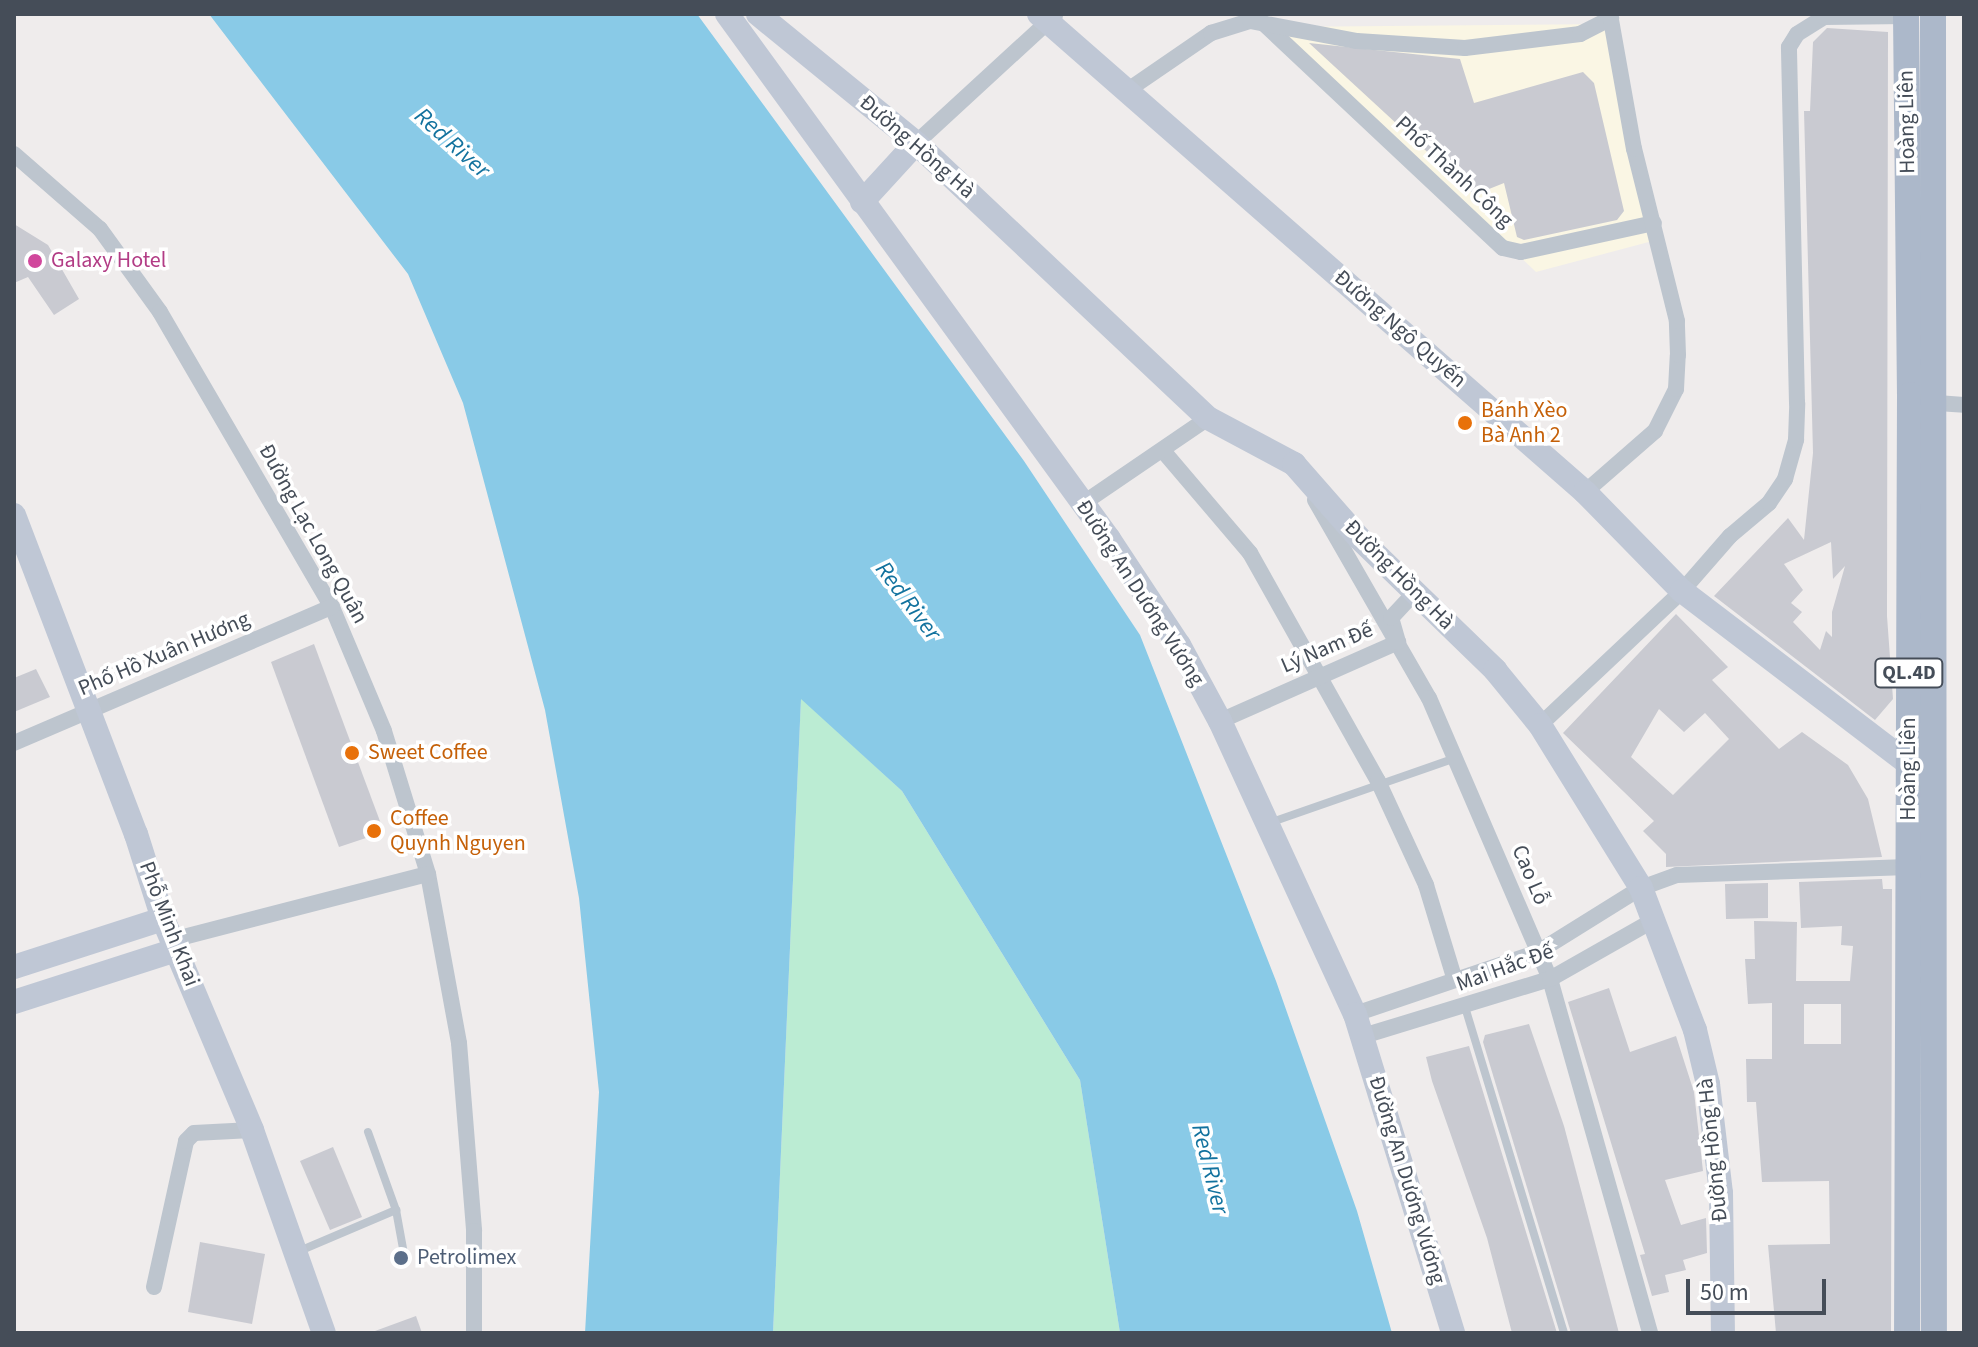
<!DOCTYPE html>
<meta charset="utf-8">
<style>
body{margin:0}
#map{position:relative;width:1978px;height:1347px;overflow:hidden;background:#efecec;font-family:"Source Sans 3",sans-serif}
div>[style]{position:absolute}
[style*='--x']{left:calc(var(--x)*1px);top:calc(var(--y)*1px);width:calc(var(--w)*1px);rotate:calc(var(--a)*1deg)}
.commercial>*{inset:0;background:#faf6e4}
.green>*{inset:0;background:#bbecd3}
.water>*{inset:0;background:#89cae7}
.building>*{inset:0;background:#c9cad1}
.lane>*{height:8px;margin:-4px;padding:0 4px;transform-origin:4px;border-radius:4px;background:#bdc5ce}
.street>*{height:16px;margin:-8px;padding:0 8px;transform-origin:8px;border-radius:8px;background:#bdc5ce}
.secondary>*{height:24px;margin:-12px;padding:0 12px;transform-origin:12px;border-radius:12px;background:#bfc7d5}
.primary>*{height:26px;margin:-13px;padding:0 13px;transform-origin:13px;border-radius:13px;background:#acb8ca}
.dots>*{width:22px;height:22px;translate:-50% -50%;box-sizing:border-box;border:4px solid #fff;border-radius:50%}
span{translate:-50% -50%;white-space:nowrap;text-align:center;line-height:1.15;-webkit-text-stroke:7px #fff;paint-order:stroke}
.shield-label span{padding:2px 6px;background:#fff;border:2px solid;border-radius:6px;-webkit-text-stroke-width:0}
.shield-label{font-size:20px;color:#454d58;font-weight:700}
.street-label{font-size:22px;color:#454d58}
.hotel-label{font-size:22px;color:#b23c85}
.left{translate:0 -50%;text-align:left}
.food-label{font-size:22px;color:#c56008}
.service-label{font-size:22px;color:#4e5e75}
.water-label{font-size:24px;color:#12729e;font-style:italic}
.frame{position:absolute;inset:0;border:16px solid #454d58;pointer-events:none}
.scale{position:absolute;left:1686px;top:1279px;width:140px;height:36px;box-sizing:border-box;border:4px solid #454d58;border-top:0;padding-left:10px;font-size:24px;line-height:28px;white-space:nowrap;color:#454d58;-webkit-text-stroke:6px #fff;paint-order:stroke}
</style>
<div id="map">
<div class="commercial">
<i style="clip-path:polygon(1615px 24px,1660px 239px,1536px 272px,1278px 27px)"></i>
</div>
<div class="green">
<i style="clip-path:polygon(801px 698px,902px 791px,1080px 1080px,1120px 1333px,773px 1333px)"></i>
</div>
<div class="water">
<i style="clip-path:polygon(209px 14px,697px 14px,1024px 461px,1140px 635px,1276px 981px,1357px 1211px,1392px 1333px,1120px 1333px,1080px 1080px,902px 791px,801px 699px,773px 1333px,585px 1333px,599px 1092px,579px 898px,545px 710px,463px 403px,408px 274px)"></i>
</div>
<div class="building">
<i style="clip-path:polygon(evenodd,1827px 28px,1888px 32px,1887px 616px,1893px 699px,1875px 720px,1714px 596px,1788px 518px,1804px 540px,1813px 453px,1804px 111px,1810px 111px,1813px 42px,1827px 28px,1831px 542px,1833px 579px,1845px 566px,1832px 612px,1832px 637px,1826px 631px,1820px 650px,1793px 622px,1802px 612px,1791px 603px,1803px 590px,1784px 564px,1831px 542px)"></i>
<i style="clip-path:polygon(1309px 43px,1460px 59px,1474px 103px,1583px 72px,1594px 83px,1624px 211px,1617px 220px,1524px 240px,1517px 237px,1504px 183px,1474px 195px)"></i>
<i style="clip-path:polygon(14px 224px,48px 245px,79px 299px,54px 315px,28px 277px,14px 283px)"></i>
<i style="clip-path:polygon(evenodd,1676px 614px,1728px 667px,1712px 680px,1779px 749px,1802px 732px,1848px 765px,1868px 799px,1882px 857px,1666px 867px,1666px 854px,1643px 831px,1654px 821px,1563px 733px,1676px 614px,1659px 709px,1684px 732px,1705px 713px,1729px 739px,1673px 795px,1631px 757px,1659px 709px)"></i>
<i style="clip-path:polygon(314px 644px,384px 832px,339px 847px,271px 662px)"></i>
<i style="clip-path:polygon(36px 669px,50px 697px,14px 712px,14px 678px)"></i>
<i style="clip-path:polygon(evenodd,1882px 879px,1883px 889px,1892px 889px,1891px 1333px,1776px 1333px,1768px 1245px,1830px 1244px,1829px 1181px,1762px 1182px,1756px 1102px,1747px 1102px,1746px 1059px,1772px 1059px,1772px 1003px,1748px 1004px,1745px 959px,1755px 959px,1754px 921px,1797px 922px,1796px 981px,1850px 981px,1853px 946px,1841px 945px,1842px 926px,1801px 928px,1799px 882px,1882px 879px,1804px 1004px,1841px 1004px,1841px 1044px,1804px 1044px,1804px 1004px)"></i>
<i style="clip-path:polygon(1768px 883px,1768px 918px,1726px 919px,1725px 884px)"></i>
<i style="clip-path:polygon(1609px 988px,1630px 1052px,1676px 1036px,1694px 1092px,1703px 1171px,1665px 1180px,1681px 1225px,1706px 1218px,1707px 1253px,1683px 1260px,1686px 1270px,1665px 1275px,1669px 1292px,1652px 1296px,1640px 1255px,1645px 1254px,1568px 1002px)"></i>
<i style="clip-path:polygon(1529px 1024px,1564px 1126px,1619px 1333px,1571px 1333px,1483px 1042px,1485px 1035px)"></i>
<i style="clip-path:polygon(1469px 1046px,1557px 1333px,1512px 1333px,1487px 1238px,1432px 1081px,1426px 1057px)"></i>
<i style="clip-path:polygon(333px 1147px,362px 1217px,330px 1230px,300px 1161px)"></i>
<i style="clip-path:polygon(200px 1242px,265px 1254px,252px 1324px,188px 1312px)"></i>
<i style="clip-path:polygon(416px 1316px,422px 1333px,375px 1333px,375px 1331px)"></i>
</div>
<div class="lane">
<i style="--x:1269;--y:823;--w:198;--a:-19.2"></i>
<i style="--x:1465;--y:1007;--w:341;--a:73.1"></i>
<i style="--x:368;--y:1132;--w:83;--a:70.3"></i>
<i style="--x:396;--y:1210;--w:45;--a:79.7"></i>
<i style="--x:297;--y:1252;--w:108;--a:-23"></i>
</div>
<div class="street">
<i style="--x:1262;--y:22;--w:330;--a:43.2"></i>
<i style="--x:1503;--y:248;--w:18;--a:13"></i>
<i style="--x:1521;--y:252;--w:136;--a:-12.3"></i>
<i style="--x:1128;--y:90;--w:101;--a:-34.5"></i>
<i style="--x:1211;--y:33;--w:41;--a:-17.1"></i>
<i style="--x:1250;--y:21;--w:109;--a:10.6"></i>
<i style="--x:1357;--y:41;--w:108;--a:3.7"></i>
<i style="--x:1465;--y:48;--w:116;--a:-6.9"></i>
<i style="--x:1580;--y:34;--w:35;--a:-27"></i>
<i style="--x:916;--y:143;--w:189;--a:-42.6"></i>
<i style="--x:14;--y:154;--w:114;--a:41.1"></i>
<i style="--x:100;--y:229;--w:102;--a:54.1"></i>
<i style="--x:160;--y:312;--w:341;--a:59.8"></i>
<i style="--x:332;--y:607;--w:134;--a:67.2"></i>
<i style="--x:384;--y:731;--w:150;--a:72.9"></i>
<i style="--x:428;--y:874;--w:172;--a:79.6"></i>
<i style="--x:459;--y:1043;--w:189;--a:85.4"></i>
<i style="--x:474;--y:1231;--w:102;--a:90"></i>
<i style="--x:1937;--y:403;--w:27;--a:4"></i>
<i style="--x:1164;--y:452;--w:133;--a:49.6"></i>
<i style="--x:1250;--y:553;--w:261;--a:60.7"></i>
<i style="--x:1378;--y:781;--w:115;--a:65.2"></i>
<i style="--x:1426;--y:885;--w:96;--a:73.1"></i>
<i style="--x:1585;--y:492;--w:93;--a:-41.1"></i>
<i style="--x:1655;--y:431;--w:47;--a:-63.4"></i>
<i style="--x:1676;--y:389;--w:34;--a:-87"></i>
<i style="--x:1678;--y:355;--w:34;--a:-92"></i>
<i style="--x:1677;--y:321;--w:177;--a:-104"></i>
<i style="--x:1634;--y:149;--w:137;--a:-100.1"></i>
<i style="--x:1315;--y:500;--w:228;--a:60.1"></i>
<i style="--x:1429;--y:698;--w:306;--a:66.7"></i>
<i style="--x:1550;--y:979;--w:368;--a:74.2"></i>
<i style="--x:1082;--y:504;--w:153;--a:-34.3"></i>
<i style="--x:1220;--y:721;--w:195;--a:-23.9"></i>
<i style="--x:1398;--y:642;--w:25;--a:-106"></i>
<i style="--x:1391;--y:618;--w:35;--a:-47"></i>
<i style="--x:1540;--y:725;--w:195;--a:-43.3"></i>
<i style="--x:1682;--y:591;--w:73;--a:-48.9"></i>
<i style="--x:1730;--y:536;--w:51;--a:-40.2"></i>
<i style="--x:1769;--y:503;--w:29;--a:-56"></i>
<i style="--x:1785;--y:479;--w:41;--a:-74.2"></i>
<i style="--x:1796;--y:440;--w:37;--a:-88"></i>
<i style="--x:1797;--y:403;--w:356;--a:-91.3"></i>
<i style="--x:1789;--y:47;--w:15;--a:-58"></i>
<i style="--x:1797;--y:34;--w:32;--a:-32"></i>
<i style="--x:1824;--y:17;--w:82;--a:-0.7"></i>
<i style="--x:14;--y:743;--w:346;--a:-23.2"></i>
<i style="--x:172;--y:940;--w:264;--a:-14.5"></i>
<i style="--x:1355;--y:1014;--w:193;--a:-18.7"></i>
<i style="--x:1538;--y:952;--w:121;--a:-31.9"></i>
<i style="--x:1641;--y:888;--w:38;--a:-20"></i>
<i style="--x:1677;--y:875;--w:231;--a:-2"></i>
<i style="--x:1363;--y:1036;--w:195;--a:-17"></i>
<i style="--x:1550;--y:979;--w:120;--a:-29.6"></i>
<i style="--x:154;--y:1287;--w:149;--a:-77.6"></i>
<i style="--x:186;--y:1141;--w:11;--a:-45"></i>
<i style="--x:194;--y:1133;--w:58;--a:-3"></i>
</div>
<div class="secondary">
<i style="--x:727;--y:14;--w:649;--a:53.96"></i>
<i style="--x:1109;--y:539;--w:127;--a:56.6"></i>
<i style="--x:1179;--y:645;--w:86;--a:61.7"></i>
<i style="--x:1220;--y:721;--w:323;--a:65.3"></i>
<i style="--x:1355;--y:1014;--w:334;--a:72.9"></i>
<i style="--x:758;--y:14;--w:204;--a:39.2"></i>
<i style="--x:916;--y:143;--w:401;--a:43.3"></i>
<i style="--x:1208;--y:418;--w:98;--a:28.1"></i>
<i style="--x:1294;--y:464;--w:98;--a:48.7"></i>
<i style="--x:1359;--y:538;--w:190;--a:44.1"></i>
<i style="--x:1495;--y:670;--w:71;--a:50.7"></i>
<i style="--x:1540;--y:725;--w:192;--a:58.2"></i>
<i style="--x:1641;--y:888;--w:152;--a:69.2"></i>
<i style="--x:1695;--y:1030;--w:56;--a:76.5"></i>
<i style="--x:1708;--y:1084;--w:110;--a:83.2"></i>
<i style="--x:1721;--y:1193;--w:140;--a:89.2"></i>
<i style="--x:1039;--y:14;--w:726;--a:41.2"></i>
<i style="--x:1585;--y:492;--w:139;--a:45.6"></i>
<i style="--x:1682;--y:591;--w:285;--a:37.3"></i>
<i style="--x:862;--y:202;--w:80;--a:-47.5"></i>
<i style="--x:14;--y:515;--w:342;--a:69.1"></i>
<i style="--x:136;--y:834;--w:89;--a:72.4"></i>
<i style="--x:163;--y:919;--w:229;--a:67.1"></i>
<i style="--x:252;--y:1130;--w:215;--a:70.5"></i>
<i style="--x:14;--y:967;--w:157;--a:-17.9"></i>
<i style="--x:14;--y:1002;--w:170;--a:-17.8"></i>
</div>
<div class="primary">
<i style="--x:1906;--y:14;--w:381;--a:89.4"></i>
<i style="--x:1910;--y:395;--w:938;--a:90.18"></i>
<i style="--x:1933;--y:14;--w:1319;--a:89.96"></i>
</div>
<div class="dots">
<i style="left:35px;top:261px;background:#d1479c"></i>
<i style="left:1465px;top:423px;background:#e8710a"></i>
<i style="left:352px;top:753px;background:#e8710a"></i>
<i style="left:374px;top:831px;background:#e8710a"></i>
<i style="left:401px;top:1258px;background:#5c6f8a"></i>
</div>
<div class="shield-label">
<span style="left:1909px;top:673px">QL.4D</span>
</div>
<div class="street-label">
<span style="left:1907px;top:122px;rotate:-91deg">Hoàng Liên</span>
<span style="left:917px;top:147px;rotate:41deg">Đường Hồng Hà</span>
<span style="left:1454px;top:172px;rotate:43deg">Phố Thành Công</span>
<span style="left:1400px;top:329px;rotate:41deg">Đường Ngô Quyến</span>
<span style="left:313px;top:534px;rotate:61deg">Đường Lạc Long Quân</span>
<span style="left:1399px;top:575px;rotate:45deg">Đường Hồng Hà</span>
<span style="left:1140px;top:593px;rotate:57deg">Đường An Dương Vương</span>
<span style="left:1327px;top:648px;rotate:-23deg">Lý Nam Đế</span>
<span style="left:164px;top:654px;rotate:-23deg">Phố Hồ Xuân Hương</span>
<span style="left:1909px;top:769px;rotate:-90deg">Hoàng Liên</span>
<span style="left:1530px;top:875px;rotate:67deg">Cao Lỗ</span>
<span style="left:169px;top:924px;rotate:69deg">Phỗ Minh Khai</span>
<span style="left:1505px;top:968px;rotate:-20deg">Mai Hắc Đế</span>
<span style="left:1713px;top:1150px;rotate:-96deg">Đường Hồng Hà</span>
<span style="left:1407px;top:1180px;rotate:73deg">Đường An Dương Vương</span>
</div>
<div class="hotel-label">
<span class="left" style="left:51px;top:261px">Galaxy Hotel</span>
</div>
<div class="food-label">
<span class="left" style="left:1481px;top:423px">Bánh Xèo<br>Bà Anh 2</span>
<span class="left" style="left:368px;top:753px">Sweet Coffee</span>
<span class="left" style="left:390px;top:831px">Coffee<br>Quynh Nguyen</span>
</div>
<div class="service-label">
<span class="left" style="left:417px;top:1258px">Petrolimex</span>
</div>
<div class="water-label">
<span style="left:452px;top:143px;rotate:42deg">Red River</span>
<span style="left:908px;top:601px;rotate:53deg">Red River</span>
<span style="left:1210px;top:1169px;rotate:76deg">Red River</span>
</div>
<div class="frame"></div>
<div class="scale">50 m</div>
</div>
